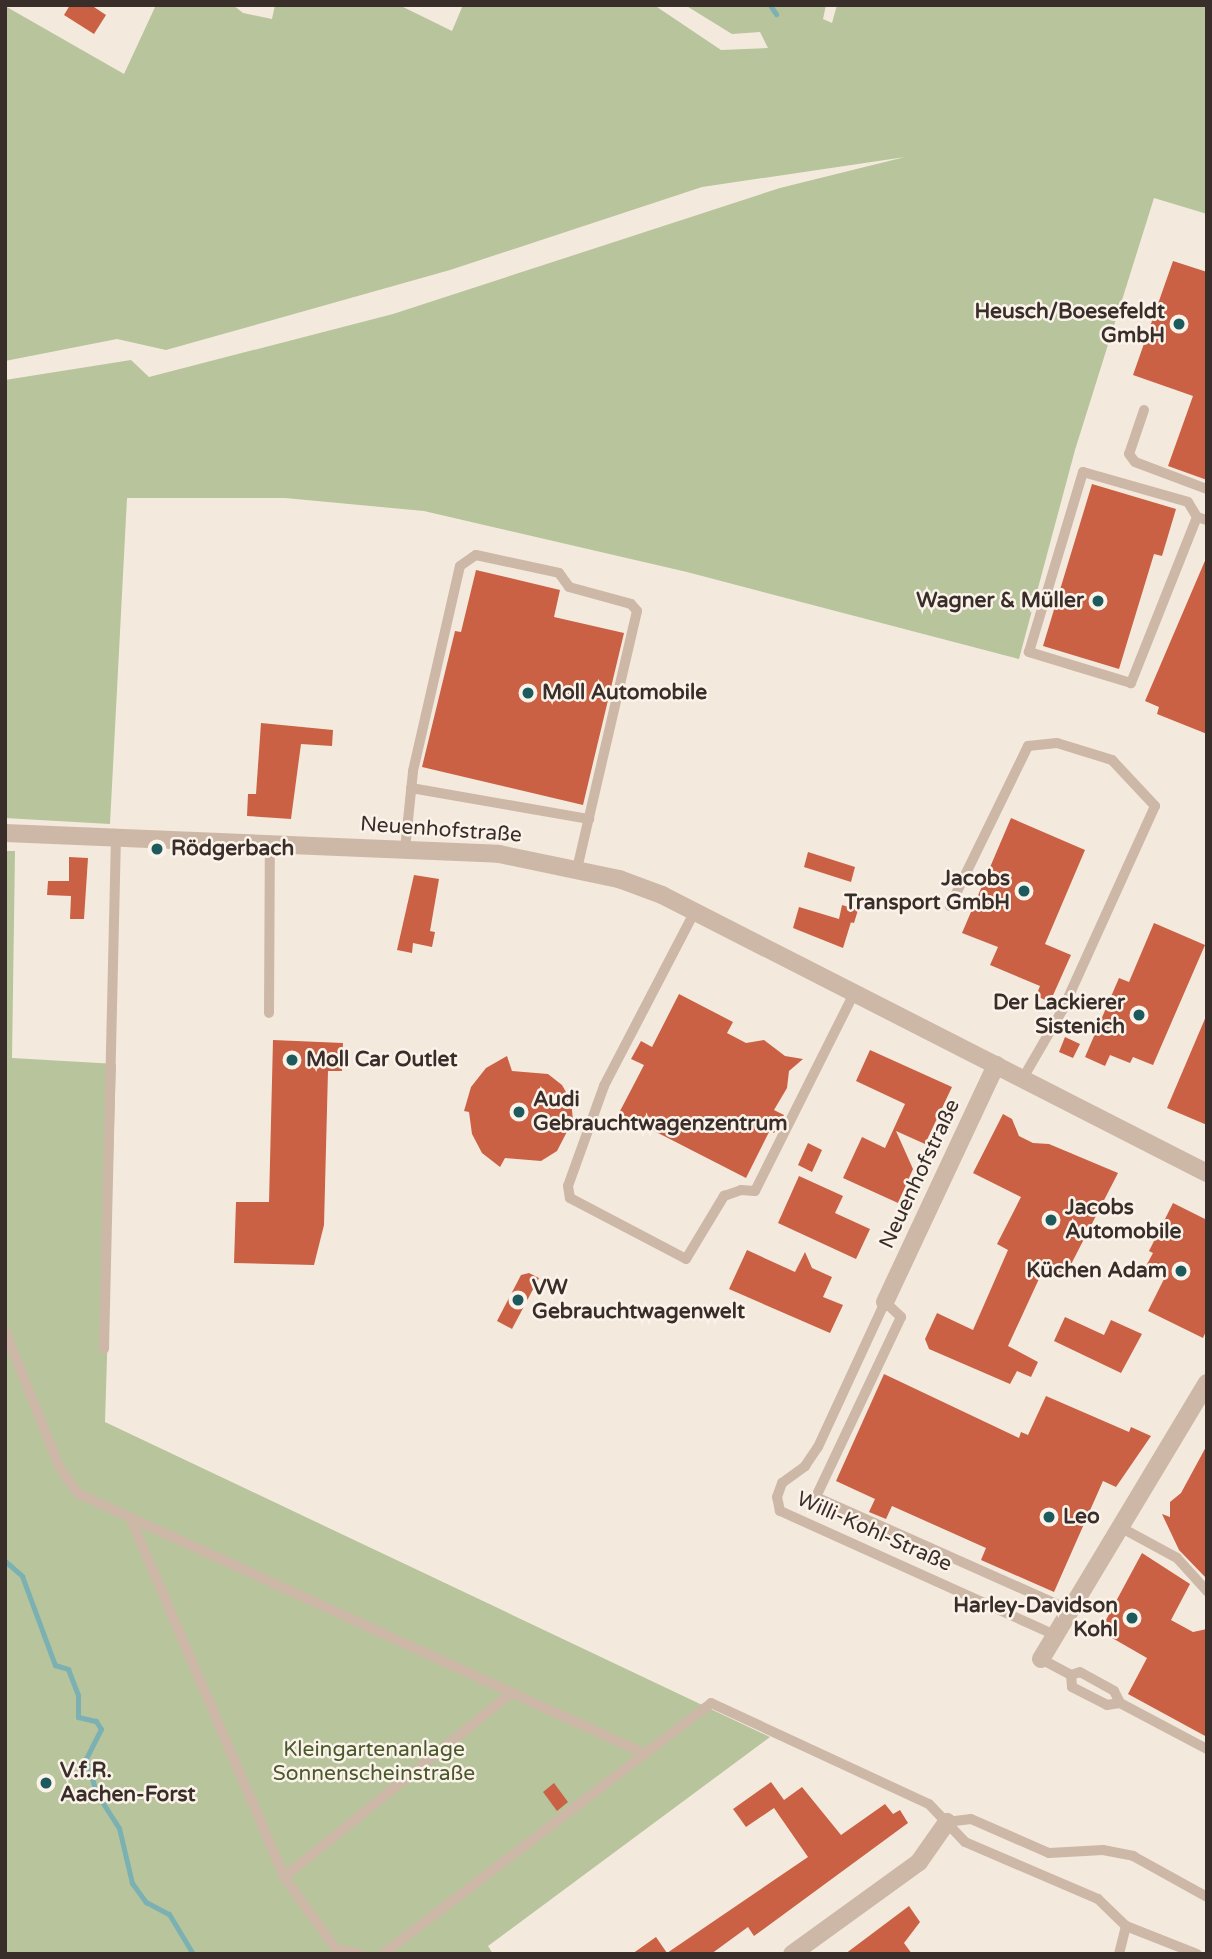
<!DOCTYPE html>
<meta charset="utf-8">
<style>
body{margin:0}
#map{position:relative;width:1212px;height:1959px;overflow:hidden;background:#f4e9dd;font-family:"Varela Round",sans-serif}
div>[style]{position:absolute}
[style*='--x']{left:calc(var(--x)*1px);top:calc(var(--y)*1px);width:calc(var(--w)*1px);rotate:calc(var(--a)*1deg)}
.green>*{inset:0;background:#b7c49c}
.stream>*{height:5px;margin:-2.5px;padding:0 2.5px;transform-origin:2.5px;border-radius:2.5px;background:#7bb1b2}
.building>*{inset:0;background:#cb6144}
.service>*{height:10px;margin:-5px;padding:0 5px;transform-origin:5px;border-radius:5px;background:#cdb8a8}
.minor>*{height:18px;margin:-9px;padding:0 9px;transform-origin:9px;border-radius:9px;background:#cdb8a8}
.tertiary>*{height:18px;margin:-9px;padding:0 9px;transform-origin:9px;border-radius:9px;background:#cdb8a8}
.dots>*{width:19px;height:19px;translate:-50% -50%;box-sizing:border-box;border:4px solid #fbf3ea;border-radius:50%}
span{translate:-50% -50%;white-space:nowrap;text-align:center;line-height:1.15;-webkit-text-stroke:5px #fbf3ea;paint-order:stroke}
.poi-label{font-size:21px;color:#392e29;font-weight:700}
.right{translate:-100% -50%;text-align:right}
.left{translate:0 -50%;text-align:left}
.street-label{font-size:21px;color:#392e29}
.park-label{font-size:21px;color:#49592b}
.frame{position:absolute;inset:0;border:7px solid #392e29;pointer-events:none}
</style>
<div id="map">
<div class="green">
<i style="clip-path:polygon(156px 5px,233px 5px,243px 13px,272px 19px,275px 5px,399px 5px,452px 31px,463px 5px,654px 5px,721px 50px,768px 48px,760px 32px,732px 34px,685px 5px,826px 5px,823px 19px,832px 23px,837px 5px,1207px 5px,1207px 214px,1154px 198px,1075px 450px,1019px 659px,687px 572px,424px 511px,285px 498px,127px 498px,110px 824px,5px 818px,5px 380px,131px 360px,149px 377px,393px 314px,780px 188px,905px 157px,702px 187px,450px 270px,166px 350px,117px 339px,5px 361px,5px 6px,124px 74px)"></i>
<i style="clip-path:polygon(5px 851px,15px 851px,12px 1058px,116px 1064px,105px 1422px,770px 1737px,488px 1946px,493px 1954px,5px 1954px)"></i>
</div>
<div class="stream">
<i style="--x:770;--y:5;--w:11;--a:56"></i>
<i style="--x:5;--y:1561;--w:23;--a:41"></i>
<i style="--x:22;--y:1576;--w:95;--a:69.7"></i>
<i style="--x:55;--y:1665;--w:14;--a:17"></i>
<i style="--x:68;--y:1669;--w:28;--a:69"></i>
<i style="--x:78;--y:1695;--w:22;--a:90"></i>
<i style="--x:78;--y:1717;--w:18;--a:13"></i>
<i style="--x:96;--y:1721;--w:9;--a:58"></i>
<i style="--x:101;--y:1729;--w:34;--a:117"></i>
<i style="--x:86;--y:1759;--w:37;--a:73"></i>
<i style="--x:97;--y:1794;--w:40;--a:57.1"></i>
<i style="--x:119;--y:1828;--w:57;--a:76.7"></i>
<i style="--x:132;--y:1883;--w:24;--a:54"></i>
<i style="--x:146;--y:1902;--w:26;--a:28"></i>
<i style="--x:169;--y:1914;--w:47;--a:59"></i>
</div>
<div class="building">
<i style="clip-path:polygon(70px 5px,91px 5px,106px 15px,94px 34px,64px 15px)"></i>
<i style="clip-path:polygon(1173px 261px,1207px 272px,1207px 480px,1168px 466px,1193px 396px,1133px 375px)"></i>
<i style="clip-path:polygon(1092px 484px,1176px 509px,1162px 556px,1154px 554px,1119px 669px,1043px 646px)"></i>
<i style="clip-path:polygon(1207px 556px,1207px 734px,1157px 714px,1159px 707px,1145px 701px)"></i>
<i style="clip-path:polygon(476px 570px,560px 590px,554px 617px,624px 633px,583px 805px,422px 767px,455px 631px,461px 632px)"></i>
<i style="clip-path:polygon(261px 723px,333px 730px,332px 746px,301px 744px,291px 819px,247px 816px,248px 794px,256px 794px)"></i>
<i style="clip-path:polygon(1011px 818px,1085px 850px,1045px 944px,1071px 955px,1050px 1002px,1036px 996px,1040px 986px,990px 965px,998px 947px,962px 933px)"></i>
<i style="clip-path:polygon(808px 852px,855px 867px,851px 882px,804px 867px)"></i>
<i style="clip-path:polygon(69px 857px,88px 858px,84px 919px,70px 919px,71px 896px,47px 895px,48px 881px,69px 881px)"></i>
<i style="clip-path:polygon(414px 875px,439px 879px,430px 931px,435px 932px,432px 947px,413px 943px,412px 953px,397px 950px)"></i>
<i style="clip-path:polygon(842px 905px,858px 910px,854px 923px,841px 920px,851px 922px,843px 948px,793px 928px,799px 907px,839px 919px)"></i>
<i style="clip-path:polygon(1154px 923px,1205px 945px,1153px 1065px,1133px 1057px,1130px 1063px,1110px 1055px,1105px 1066px,1085px 1057px,1119px 978px,1129px 982px)"></i>
<i style="clip-path:polygon(679px 994px,733px 1022px,727px 1033px,746px 1043px,764px 1040px,785px 1056px,803px 1059px,789px 1071px,787px 1088px,774px 1110px,784px 1115px,774px 1133px,770px 1130px,746px 1178px,619px 1113px,644px 1065px,631px 1059px,641px 1041px,652px 1047px)"></i>
<i style="clip-path:polygon(1207px 1014px,1207px 1125px,1167px 1108px)"></i>
<i style="clip-path:polygon(1065px 1037px,1080px 1044px,1073px 1058px,1059px 1052px)"></i>
<i style="clip-path:polygon(273px 1040px,343px 1043px,342px 1071px,328px 1071px,324px 1225px,314px 1265px,234px 1263px,236px 1202px,269px 1202px)"></i>
<i style="clip-path:polygon(870px 1050px,952px 1087px,925px 1144px,896px 1131px,913px 1169px,898px 1203px,843px 1178px,862px 1137px,885px 1148px,905px 1104px,856px 1081px)"></i>
<i style="clip-path:polygon(507px 1056px,512px 1071px,548px 1074px,562px 1085px,571px 1101px,573px 1120px,557px 1151px,541px 1161px,505px 1158px,500px 1167px,482px 1153px,472px 1134px,469px 1112px,464px 1111px,471px 1087px,486px 1068px)"></i>
<i style="clip-path:polygon(1003px 1114px,1012px 1119px,1019px 1136px,1033px 1143px,1049px 1144px,1118px 1173px,1064px 1278px,1044px 1268px,1008px 1346px,1038px 1362px,1031px 1377px,1017px 1371px,1010px 1384px,929px 1349px,925px 1339px,937px 1313px,973px 1330px,1008px 1250px,997px 1244px,1021px 1197px,973px 1173px)"></i>
<i style="clip-path:polygon(808px 1143px,822px 1150px,812px 1172px,798px 1165px)"></i>
<i style="clip-path:polygon(799px 1176px,843px 1196px,835px 1213px,870px 1229px,856px 1259px,778px 1223px)"></i>
<i style="clip-path:polygon(1173px 1203px,1207px 1220px,1207px 1329px,1203px 1338px,1148px 1311px,1166px 1275px,1146px 1266px,1153px 1253px,1149px 1251px)"></i>
<i style="clip-path:polygon(747px 1250px,795px 1272px,805px 1252px,812px 1268px,832px 1277px,823px 1297px,843px 1305px,830px 1333px,729px 1289px)"></i>
<i style="clip-path:polygon(529px 1273px,539px 1278px,512px 1329px,497px 1321px,521px 1275px)"></i>
<i style="clip-path:polygon(1065px 1317px,1104px 1335px,1111px 1320px,1142px 1334px,1121px 1373px,1054px 1341px)"></i>
<i style="clip-path:polygon(884px 1374px,1019px 1438px,1021px 1432px,1028px 1435px,1046px 1396px,1129px 1432px,1131px 1427px,1151px 1436px,1116px 1487px,1103px 1481px,1054px 1592px,981px 1560px,986px 1548px,892px 1506px,886px 1519px,869px 1512px,875px 1499px,836px 1481px)"></i>
<i style="clip-path:polygon(1207px 1445px,1207px 1579px,1179px 1550px,1162px 1514px,1170px 1517px,1170px 1502px,1181px 1493px)"></i>
<i style="clip-path:polygon(1142px 1553px,1190px 1584px,1171px 1620px,1193px 1632px,1207px 1629px,1207px 1737px,1128px 1694px,1147px 1658px,1100px 1631px)"></i>
<i style="clip-path:polygon(771px 1782px,784px 1800px,802px 1787px,841px 1835px,885px 1804px,893px 1814px,900px 1810px,908px 1823px,754px 1936px,748px 1927px,711px 1954px,632px 1954px,656px 1937px,667px 1953px,808px 1857px,774px 1808px,746px 1827px,733px 1809px)"></i>
<i style="clip-path:polygon(554px 1783px,568px 1802px,557px 1811px,543px 1792px)"></i>
<i style="clip-path:polygon(909px 1906px,920px 1922px,904px 1943px,912px 1954px,845px 1954px)"></i>
</div>
<div class="service">
<i style="--x:1144;--y:410;--w:46;--a:108.8"></i>
<i style="--x:1129;--y:454;--w:10;--a:53"></i>
<i style="--x:1135;--y:462;--w:77;--a:20.6"></i>
<i style="--x:1197;--y:517;--w:179;--a:111.7"></i>
<i style="--x:1131;--y:683;--w:107;--a:-163.1"></i>
<i style="--x:1029;--y:652;--w:188;--a:-73.3"></i>
<i style="--x:1083;--y:472;--w:109;--a:15.9"></i>
<i style="--x:1188;--y:502;--w:17;--a:59"></i>
<i style="--x:1197;--y:517;--w:10;--a:17"></i>
<i style="--x:411;--y:788;--w:181;--a:9.9"></i>
<i style="--x:405;--y:849;--w:78;--a:-84.1"></i>
<i style="--x:413;--y:771;--w:210;--a:-77.1"></i>
<i style="--x:460;--y:566;--w:19;--a:-35"></i>
<i style="--x:476;--y:555;--w:85;--a:12.2"></i>
<i style="--x:559;--y:573;--w:17;--a:54"></i>
<i style="--x:569;--y:587;--w:64;--a:15.3"></i>
<i style="--x:631;--y:604;--w:9;--a:49"></i>
<i style="--x:637;--y:611;--w:265;--a:103.1"></i>
<i style="--x:950;--y:906;--w:178;--a:-64"></i>
<i style="--x:1028;--y:746;--w:29;--a:-6"></i>
<i style="--x:1057;--y:743;--w:58;--a:17.2"></i>
<i style="--x:1112;--y:760;--w:63;--a:46.9"></i>
<i style="--x:1155;--y:806;--w:223;--a:114.4"></i>
<i style="--x:1063;--y:1009;--w:80;--a:120.1"></i>
<i style="--x:695;--y:911;--w:197;--a:117.5"></i>
<i style="--x:604;--y:1086;--w:106;--a:109.8"></i>
<i style="--x:568;--y:1186;--w:12;--a:81"></i>
<i style="--x:570;--y:1198;--w:131;--a:27.7"></i>
<i style="--x:686;--y:1259;--w:74;--a:-58.9"></i>
<i style="--x:724;--y:1196;--w:18;--a:-19"></i>
<i style="--x:741;--y:1190;--w:14;--a:4"></i>
<i style="--x:755;--y:1191;--w:221;--a:-63.4"></i>
<i style="--x:269;--y:1013;--w:170;--a:-89.7"></i>
<i style="--x:5;--y:1331;--w:145;--a:68.2"></i>
<i style="--x:59;--y:1466;--w:32;--a:56"></i>
<i style="--x:77;--y:1493;--w:623;--a:24.67"></i>
<i style="--x:104;--y:1349;--w:512;--a:-88.66"></i>
<i style="--x:130;--y:1517;--w:392;--a:66.8"></i>
<i style="--x:284;--y:1877;--w:89;--a:54.2"></i>
<i style="--x:336;--y:1949;--w:24;--a:12"></i>
<i style="--x:1120;--y:1527;--w:65;--a:28.5"></i>
<i style="--x:1177;--y:1558;--w:45;--a:47.7"></i>
<i style="--x:1055;--y:1635;--w:302;--a:-155.7"></i>
<i style="--x:780;--y:1511;--w:14;--a:-102"></i>
<i style="--x:777;--y:1497;--w:15;--a:-70"></i>
<i style="--x:782;--y:1483;--w:29;--a:-36"></i>
<i style="--x:805;--y:1466;--w:23;--a:-56"></i>
<i style="--x:818;--y:1447;--w:160;--a:-65.2"></i>
<i style="--x:885;--y:1302;--w:22;--a:43"></i>
<i style="--x:901;--y:1317;--w:199;--a:115.3"></i>
<i style="--x:816;--y:1497;--w:278;--a:24"></i>
<i style="--x:1041;--y:1659;--w:34;--a:28"></i>
<i style="--x:1071;--y:1675;--w:9;--a:-18"></i>
<i style="--x:1080;--y:1672;--w:39;--a:29"></i>
<i style="--x:1114;--y:1691;--w:13;--a:63"></i>
<i style="--x:1120;--y:1703;--w:98;--a:27.9"></i>
<i style="--x:1071;--y:1675;--w:12;--a:85"></i>
<i style="--x:1072;--y:1687;--w:39;--a:27"></i>
<i style="--x:1107;--y:1705;--w:13;--a:-9"></i>
<i style="--x:947;--y:1822;--w:24;--a:-7"></i>
<i style="--x:971;--y:1819;--w:85;--a:23.6"></i>
<i style="--x:1049;--y:1853;--w:54;--a:-3.2"></i>
<i style="--x:1103;--y:1850;--w:31;--a:11"></i>
<i style="--x:1133;--y:1856;--w:85;--a:29"></i>
<i style="--x:284;--y:1877;--w:292;--a:-39"></i>
<i style="--x:383;--y:1954;--w:413;--a:-37.4"></i>
<i style="--x:711;--y:1703;--w:240;--a:24.9"></i>
<i style="--x:929;--y:1804;--w:52;--a:46.5"></i>
<i style="--x:965;--y:1842;--w:145;--a:23.2"></i>
<i style="--x:1098;--y:1899;--w:39;--a:44"></i>
<i style="--x:1119;--y:1954;--w:29;--a:-76"></i>
<i style="--x:1126;--y:1926;--w:76;--a:21.5"></i>
</div>
<div class="minor">
<i style="--x:885;--y:1302;--w:262;--a:-64.9"></i>
<i style="--x:1041;--y:1659;--w:322;--a:-59"></i>
<i style="--x:792;--y:1954;--w:157;--a:-35.9"></i>
<i style="--x:919;--y:1862;--w:49;--a:-55"></i>
</div>
<div class="tertiary">
<i style="--x:5;--y:833;--w:494;--a:2.4"></i>
<i style="--x:499;--y:854;--w:123;--a:11.8"></i>
<i style="--x:619;--y:879;--w:46;--a:20.4"></i>
<i style="--x:662;--y:895;--w:612;--a:27.03"></i>
</div>
<div class="dots">
<i style="left:1179px;top:324px;background:#1c5a5d"></i>
<i style="left:1098px;top:601px;background:#1c5a5d"></i>
<i style="left:528px;top:693px;background:#1c5a5d"></i>
<i style="left:157px;top:849px;background:#1c5a5d"></i>
<i style="left:1024px;top:891px;background:#1c5a5d"></i>
<i style="left:1139px;top:1015px;background:#1c5a5d"></i>
<i style="left:292px;top:1060px;background:#1c5a5d"></i>
<i style="left:519px;top:1112px;background:#1c5a5d"></i>
<i style="left:1051px;top:1220px;background:#1c5a5d"></i>
<i style="left:1181px;top:1271px;background:#1c5a5d"></i>
<i style="left:518px;top:1300px;background:#1c5a5d"></i>
<i style="left:1049px;top:1517px;background:#1c5a5d"></i>
<i style="left:1132px;top:1618px;background:#1c5a5d"></i>
<i style="left:46px;top:1783px;background:#1c5a5d"></i>
</div>
<div class="poi-label">
<span class="right" style="left:1165px;top:324px">Heusch/Boesefeldt<br>GmbH</span>
<span class="right" style="left:1084px;top:601px">Wagner &amp; Müller</span>
<span class="left" style="left:542px;top:693px">Moll Automobile</span>
<span class="left" style="left:171px;top:849px">Rödgerbach</span>
<span class="right" style="left:1010px;top:891px">Jacobs<br>Transport GmbH</span>
<span class="right" style="left:1125px;top:1015px">Der Lackierer<br>Sistenich</span>
<span class="left" style="left:306px;top:1060px">Moll Car Outlet</span>
<span class="left" style="left:533px;top:1112px">Audi<br>Gebrauchtwagenzentrum</span>
<span class="left" style="left:1065px;top:1220px">Jacobs<br>Automobile</span>
<span class="right" style="left:1167px;top:1271px">Küchen Adam</span>
<span class="left" style="left:532px;top:1300px">VW<br>Gebrauchtwagenwelt</span>
<span class="left" style="left:1063px;top:1517px">Leo</span>
<span class="right" style="left:1118px;top:1618px">Harley-Davidson<br>Kohl</span>
<span class="left" style="left:60px;top:1783px">V.f.R.<br>Aachen-Forst</span>
</div>
<div class="street-label">
<span style="left:441px;top:830px;rotate:4deg">Neuenhofstraße</span>
<span style="left:920px;top:1174px;rotate:-65deg">Neuenhofstraße</span>
<span style="left:874px;top:1532px;rotate:24deg">Willi-Kohl-Straße</span>
</div>
<div class="park-label">
<span style="left:374px;top:1762px">Kleingartenanlage<br>Sonnenscheinstraße</span>
</div>
<div class="frame"></div>
</div>
